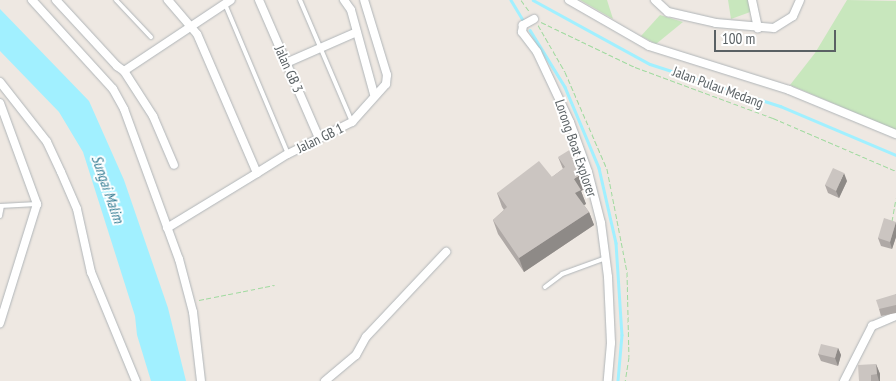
<!DOCTYPE html>
<style>
body{margin:0}
#map{position:relative;width:896px;height:381px;overflow:hidden;background:#eee8e2;font-family:"PT Sans Narrow",sans-serif}
div>[style]{position:absolute}
[style*='--x']{left:calc(var(--x)*1px);top:calc(var(--y)*1px);width:calc(var(--w)*1px);rotate:calc(var(--a)*1deg)}
.green>*{inset:0;background:#c8e7bd}
.water>*{inset:0;background:#a1f0ff}
.stream>*{height:2.5px;margin:-1.25px;padding:0 1.25px;transform-origin:1.25px;border-radius:1.25px;background:#a1f0ff}
.path>*{height:1px;margin-top:-0.5px;transform-origin:0;background:repeating-linear-gradient(90deg,#a0da9f 0 5px,transparent 0 7.5px)}
.roads{filter:drop-shadow(0 0 1px #b0b5b8) drop-shadow(0 0 1px #b0b5b8)}
.lane>*{height:4px;margin:-2px;padding:0 2px;transform-origin:2px;border-radius:2px;background:#fff}
.street>*{height:8px;margin:-4px;padding:0 4px;transform-origin:4px;border-radius:4px;background:#fff}
.wall>*{inset:0;background:#afa9a6}
.shaded-wall>*{inset:0;background:#8e8a87}
.building>*{inset:0;background:#cbc5c1}
span{translate:-50% -50%;white-space:nowrap;text-align:center;line-height:1.15;-webkit-text-stroke:4px #fff;paint-order:stroke}
.street-label{font-size:14px;color:#5a6164}
.water-label{font-size:15px;color:#307a91;font-style:italic}
.scale{position:absolute;left:714px;top:30px;width:122px;height:22px;box-sizing:border-box;border:2px solid #5a6164;border-top:0;padding-left:6px;font-size:15px;line-height:18px;white-space:nowrap;color:#5a6164;-webkit-text-stroke:4px #fff;paint-order:stroke}
</style>
<div id="map">
<div class="green">
<i style="clip-path:polygon(580px 0,607px 0,613px 19px)"></i>
<i style="clip-path:polygon(728px 0,751px 0,753px 11px,731px 19px)"></i>
<i style="clip-path:polygon(847px 0,896px 1px,896px 130px,790px 85px,815px 53px)"></i>
<i style="clip-path:polygon(660px 15px,683px 22px,656px 44px,641px 36px)"></i>
</div>
<div class="water">
<i style="clip-path:polygon(0 9px,89px 101px,124px 180px,168px 308px,186px 381px,151px 381px,137px 335px,135px 316px,83px 152px,59px 112px,0 51px)"></i>
</div>
<div class="stream">
<i style="--x:511;--y:0;--w:23;--a:59"></i>
<i style="--x:533;--y:0;--w:133;--a:28.7"></i>
<i style="--x:650;--y:64;--w:137;--a:17.9"></i>
<i style="--x:780;--y:106;--w:126;--a:22.9"></i>
<i style="--x:530;--y:30;--w:67;--a:58.4"></i>
<i style="--x:565;--y:87;--w:88;--a:67.2"></i>
<i style="--x:599;--y:168;--w:77;--a:77.2"></i>
<i style="--x:616;--y:243;--w:92;--a:86.3"></i>
<i style="--x:622;--y:335;--w:46;--a:95"></i>
</div>
<div class="path">
<i style="--x:521;--y:0;--w:14;--a:54"></i>
<i style="--x:541;--y:22;--w:104;--a:25.6"></i>
<i style="--x:635;--y:67;--w:147;--a:20.3"></i>
<i style="--x:773;--y:118;--w:134;--a:23.3"></i>
<i style="--x:538;--y:25;--w:54;--a:60.1"></i>
<i style="--x:565;--y:72;--w:106;--a:66.6"></i>
<i style="--x:607;--y:169;--w:105;--a:79"></i>
<i style="--x:627;--y:272;--w:85;--a:88.7"></i>
<i style="--x:629;--y:357;--w:24;--a:99"></i>
<i style="--x:892;--y:221;--w:23;--a:-80"></i>
<i style="--x:199;--y:300;--w:77;--a:-11.2"></i>
</div>
<div class="roads">
<div class="lane">
<i style="--x:116;--y:0;--w:51;--a:46.6"></i>
<i style="--x:300;--y:0;--w:133;--a:66.9"></i>
<i style="--x:225;--y:4;--w:163;--a:67.2"></i>
<i style="--x:0;--y:206;--w:37;--a:-3"></i>
<i style="--x:0;--y:216;--w:10;--a:-79"></i>
<i style="--x:545;--y:287;--w:21;--a:-37"></i>
<i style="--x:562;--y:274;--w:47;--a:-20"></i>
</div>
<div class="street">
<i style="--x:32;--y:0;--w:120;--a:47.7"></i>
<i style="--x:113;--y:89;--w:23;--a:61"></i>
<i style="--x:124;--y:109;--w:160;--a:69.9"></i>
<i style="--x:179;--y:259;--w:55;--a:75.2"></i>
<i style="--x:193;--y:312;--w:69;--a:83.4"></i>
<i style="--x:56;--y:0;--w:90;--a:47.3"></i>
<i style="--x:117;--y:66;--w:9;--a:36"></i>
<i style="--x:124;--y:71;--w:128;--a:-33.6"></i>
<i style="--x:259;--y:0;--w:150;--a:66.5"></i>
<i style="--x:344;--y:0;--w:12;--a:55"></i>
<i style="--x:351;--y:10;--w:87;--a:74.7"></i>
<i style="--x:569;--y:0;--w:92;--a:29.9"></i>
<i style="--x:649;--y:46;--w:147;--a:17.4"></i>
<i style="--x:789;--y:90;--w:116;--a:22.4"></i>
<i style="--x:655;--y:0;--w:18;--a:43"></i>
<i style="--x:668;--y:12;--w:49;--a:12.9"></i>
<i style="--x:716;--y:23;--w:58;--a:4.9"></i>
<i style="--x:774;--y:28;--w:22;--a:-32"></i>
<i style="--x:793;--y:16;--w:17;--a:-66"></i>
<i style="--x:752;--y:0;--w:29;--a:78"></i>
<i style="--x:534;--y:19;--w:13;--a:151"></i>
<i style="--x:523;--y:25;--w:7;--a:98"></i>
<i style="--x:522;--y:32;--w:25;--a:53"></i>
<i style="--x:537;--y:52;--w:77;--a:64.8"></i>
<i style="--x:570;--y:122;--w:53;--a:70.2"></i>
<i style="--x:588;--y:172;--w:53;--a:75.7"></i>
<i style="--x:601;--y:223;--w:54;--a:82.6"></i>
<i style="--x:608;--y:277;--w:66;--a:87.4"></i>
<i style="--x:611;--y:343;--w:38;--a:95"></i>
<i style="--x:286;--y:63;--w:77;--a:-23.6"></i>
<i style="--x:124;--y:71;--w:54;--a:57.2"></i>
<i style="--x:153;--y:116;--w:53;--a:66.8"></i>
<i style="--x:0;--y:82;--w:76;--a:51.9"></i>
<i style="--x:47;--y:142;--w:33;--a:65"></i>
<i style="--x:61;--y:172;--w:40;--a:66.6"></i>
<i style="--x:77;--y:209;--w:65;--a:77.5"></i>
<i style="--x:91;--y:272;--w:118;--a:67.6"></i>
<i style="--x:0;--y:103;--w:108;--a:69.9"></i>
<i style="--x:37;--y:204;--w:125;--a:107.3"></i>
<i style="--x:257;--y:173;--w:36;--a:-32"></i>
<i style="--x:288;--y:154;--w:72;--a:-26.6"></i>
<i style="--x:352;--y:122;--w:51;--a:-48.2"></i>
<i style="--x:386;--y:84;--w:9;--a:-84"></i>
<i style="--x:387;--y:75;--w:78;--a:-107"></i>
<i style="--x:167;--y:228;--w:105;--a:-31.4"></i>
<i style="--x:257;--y:173;--w:151;--a:-113.3"></i>
<i style="--x:197;--y:34;--w:45;--a:-130.5"></i>
<i style="--x:325;--y:381;--w:40;--a:-40"></i>
<i style="--x:356;--y:355;--w:21;--a:-61"></i>
<i style="--x:366;--y:337;--w:117;--a:-46.7"></i>
<i style="--x:844;--y:381;--w:62;--a:-63"></i>
<i style="--x:872;--y:326;--w:26;--a:-23"></i>
</div>
</div>
<div class="wall">
<i style="clip-path:polygon(558px 157px,586px 188px,581px 191px,586px 204px,584px 205px,589px 212px,594px 225px,524px 272px,498px 234px,493px 220px,504px 210px,502px 207px,497px 193px,552px 177px,563px 169px)"></i>
<i style="clip-path:polygon(847px 181px,839px 198px,828px 193px,825px 185px)"></i>
<i style="clip-path:polygon(896px 222px,896px 237px,892px 249px,881px 246px,878px 238px)"></i>
<i style="clip-path:polygon(896px 294px,896px 313px,881px 316px,879px 309px)"></i>
<i style="clip-path:polygon(838px 348px,841px 355px,838px 366px,821px 361px,818px 354px)"></i>
<i style="clip-path:polygon(876px 364px,880px 374px,880px 381px,859px 381px)"></i>
</div>
<div class="shaded-wall">
<i style="clip-path:polygon(844px 173px,847px 181px,839px 198px,836px 191px)"></i>
<i style="clip-path:polygon(581px 174px,586px 188px,581px 191px,586px 204px,580px 207px,575px 193px,574px 179px)"></i>
<i style="clip-path:polygon(589px 212px,594px 225px,524px 272px,519px 258px)"></i>
<i style="clip-path:polygon(896px 222px,896px 237px,892px 249px,890px 242px)"></i>
<i style="clip-path:polygon(838px 348px,841px 355px,838px 366px,835px 358px)"></i>
<i style="clip-path:polygon(876px 364px,880px 374px,880px 381px,879px 381px,877px 374px)"></i>
</div>
<div class="building">
<i style="clip-path:polygon(571px 149px,581px 174px,574px 179px,581px 190px,575px 193px,589px 212px,519px 258px,493px 220px,507px 207px,497px 193px,539px 161px,552px 177px,565px 167px,558px 157px)"></i>
<i style="clip-path:polygon(833px 168px,844px 173px,836px 191px,825px 185px)"></i>
<i style="clip-path:polygon(884px 218px,896px 222px,890px 242px,878px 238px)"></i>
<i style="clip-path:polygon(896px 294px,896px 305px,879px 309px,876px 300px)"></i>
<i style="clip-path:polygon(821px 344px,838px 348px,835px 358px,818px 354px)"></i>
<i style="clip-path:polygon(876px 364px,877px 374px,871px 375px,871px 381px,859px 381px,858px 365px)"></i>
</div>
<div class="street-label">
<span style="left:289px;top:69px;rotate:66deg">Jalan GB 3</span>
<span style="left:718px;top:87px;rotate:20deg">Jalan Pulau Medang</span>
<span style="left:320px;top:138px;rotate:-26deg">Jalan GB 1</span>
<span style="left:576px;top:148px;rotate:71deg">Lorong Boat Explorer</span>
</div>
<div class="water-label">
<span style="left:108px;top:189px;rotate:71deg">Sungai Malim</span>
</div>
<div class="scale">100 m</div>
</div>
